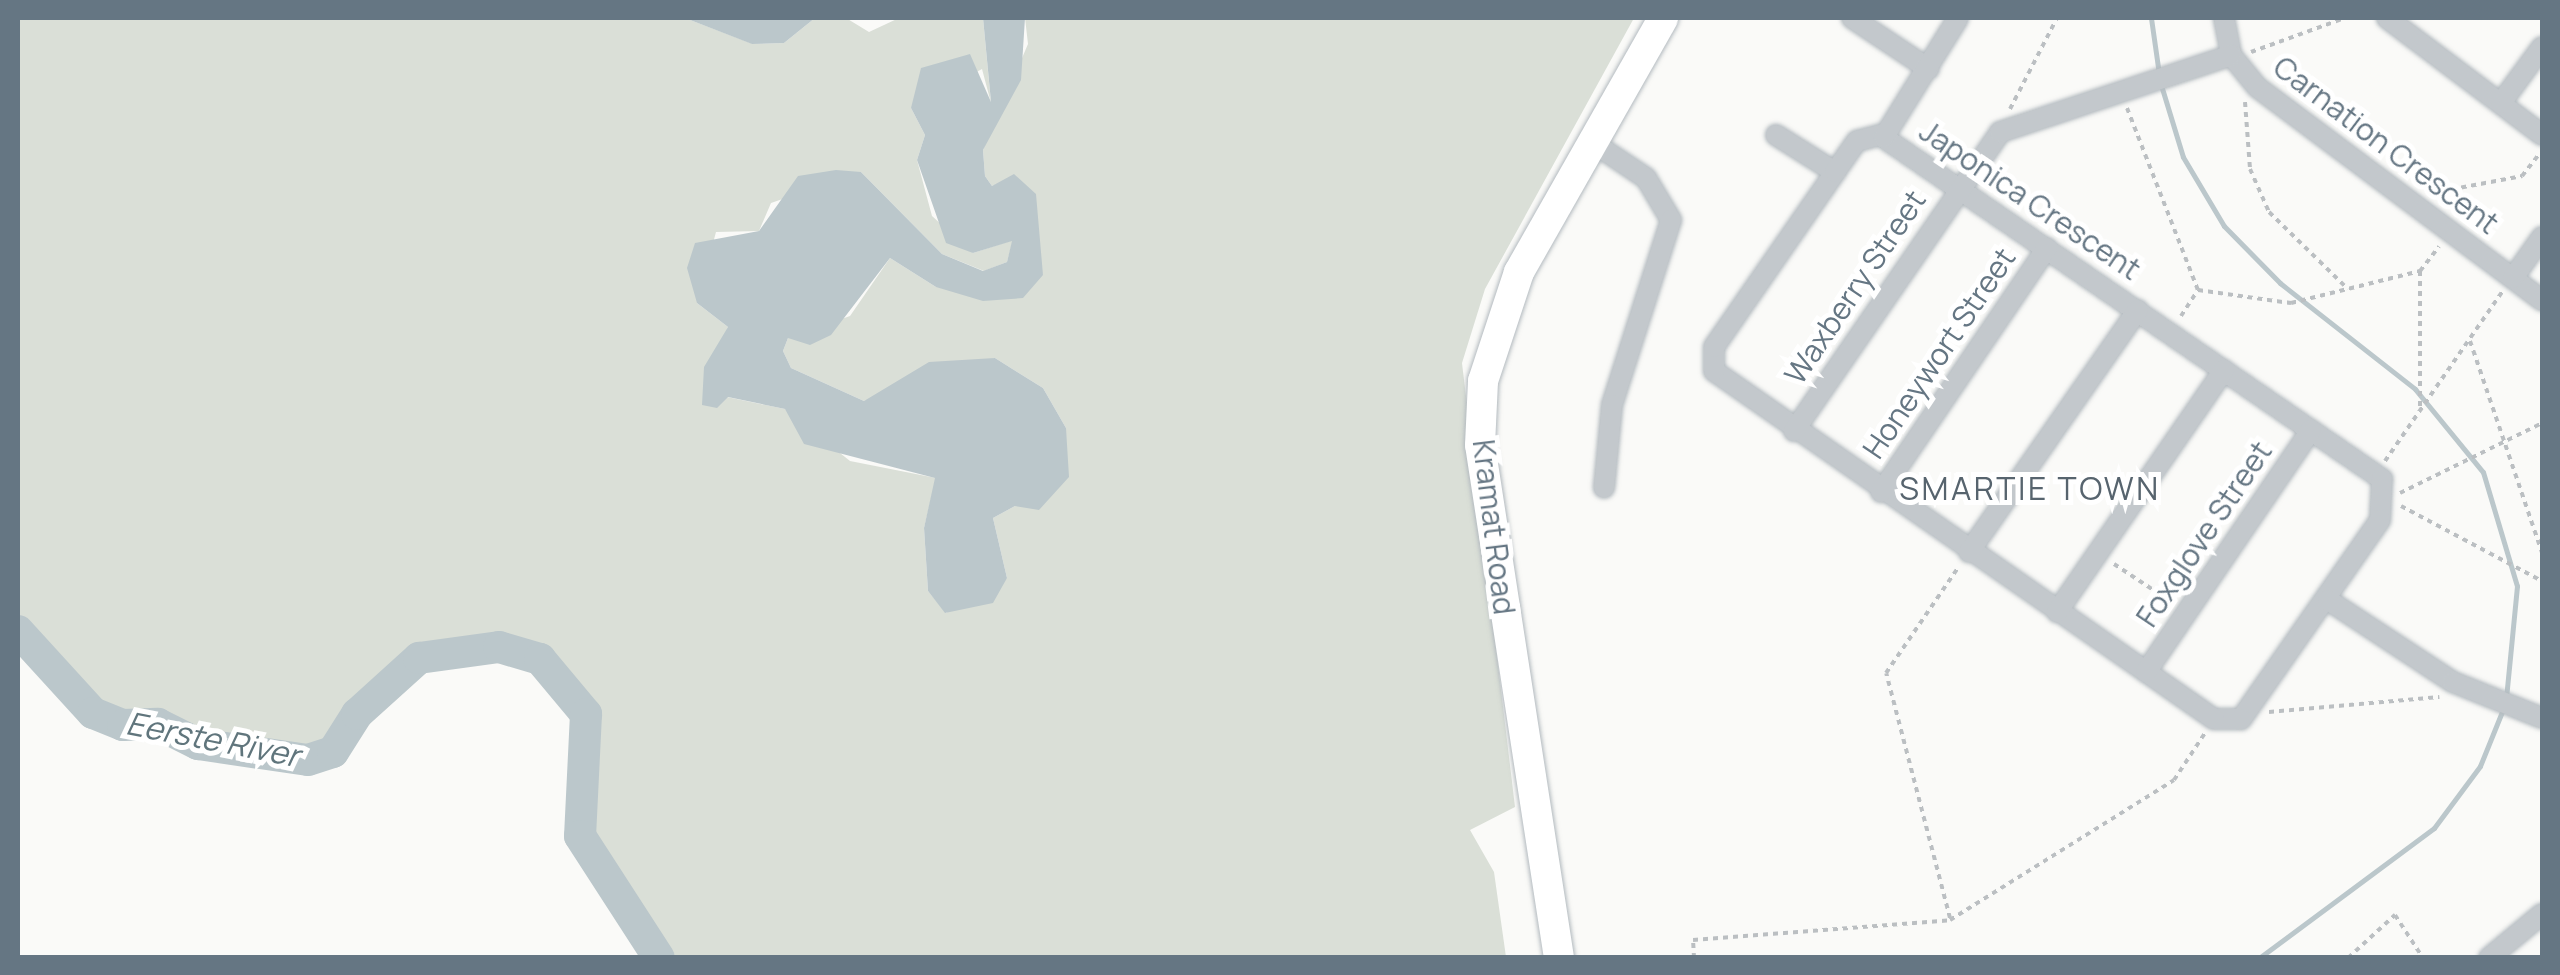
<!DOCTYPE html>
<style>
body{margin:0}
#map{position:relative;width:2560px;height:975px;overflow:hidden;background:#fafaf8;font-family:Manrope,sans-serif}
div>[style]{position:absolute}
[style*='--x']{left:calc(var(--x)*1px);top:calc(var(--y)*1px);width:calc(var(--w)*1px);rotate:calc(var(--a)*1deg)}
.green>*{inset:0;background:#dadfd7}
.water>*{inset:0;background:#bbc7cb}
.stream>*{height:5px;margin:-2.5px;padding:0 2.5px;transform-origin:2.5px;border-radius:2.5px;background:#bbc7cb}
.river>*{height:32px;margin:-16px;padding:0 16px;transform-origin:16px;border-radius:16px;background:#bbc7cb}
.path>*{height:4px;margin-top:-2px;transform-origin:0;background:repeating-linear-gradient(90deg,#bbbfc2 0 5px,transparent 0 10px)}
.roads{filter:drop-shadow(0 0 2px #b3babf) drop-shadow(0 0 2px #b3babf)}
.street>*{height:20px;margin:-10px;padding:0 10px;transform-origin:10px;border-radius:10px;background:#c3c8cc}
.secondary>*{height:30px;margin:-15px;padding:0 15px;transform-origin:15px;border-radius:15px;background:#fff}
span{translate:-50% -50%;white-space:nowrap;text-align:center;line-height:1.15;-webkit-text-stroke:10px #fff;paint-order:stroke}
.street-label{font-size:30px;color:#657683}
.neighbourhood-label{font-size:32px;color:#57646e;letter-spacing:2.5px}
.water-label{font-size:32px;color:#60757c;font-style:italic}
.frame{position:absolute;inset:0;border:20px solid #657683;pointer-events:none}
</style>
<div id="map">
<div class="green">
<i style="clip-path:polygon(18px 18px,685px 18px,753px 44px,784px 43px,815px 18px,846px 18px,869px 32px,899px 18px,983px 18px,991px 103px,982px 69px,911px 108px,925px 135px,917px 160px,932px 216px,973px 253px,1013px 240px,1007px 262px,984px 271px,942px 254px,861px 172px,771px 203px,759px 231px,716px 232px,697px 303px,728px 327px,718px 356px,727px 397px,785px 409px,850px 461px,936px 478px,924px 528px,928px 591px,946px 613px,1007px 578px,993px 518px,1015px 506px,1066px 428px,1043px 388px,995px 358px,864px 401px,791px 368px,783px 351px,788px 338px,850px 316px,890px 258px,936px 287px,1043px 275px,1003px 182px,992px 186px,985px 176px,983px 150px,1028px 44px,1025px 18px,1634px 18px,1485px 289px,1462px 363px,1515px 807px,1470px 830px,1494px 872px,1506px 957px,659px 957px,580px 836px,586px 714px,540px 659px,499px 647px,419px 658px,357px 714px,333px 752px,308px 760px,198px 744px,158px 724px,123px 725px,93px 713px,18px 631px)"></i>
</div>
<div class="water">
<i style="clip-path:polygon(685px 18px,815px 18px,784px 43px,752px 44px)"></i>
<i style="clip-path:polygon(983px 18px,1025px 18px,1021px 80px,983px 150px,985px 176px,992px 186px,1014px 174px,1036px 194px,1043px 275px,1023px 298px,983px 301px,936px 287px,890px 258px,831px 335px,810px 345px,788px 338px,783px 351px,791px 368px,864px 401px,929px 362px,995px 358px,1043px 388px,1066px 428px,1069px 477px,1039px 510px,1015px 506px,993px 518px,1007px 578px,993px 603px,945px 613px,928px 591px,924px 528px,935px 478px,804px 444px,785px 409px,728px 397px,717px 408px,702px 405px,704px 367px,728px 327px,697px 303px,687px 268px,695px 243px,759px 231px,798px 176px,836px 170px,861px 172px,942px 254px,983px 271px,1007px 262px,1012px 241px,973px 253px,946px 243px,917px 160px,925px 135px,911px 108px,921px 68px,970px 54px,991px 102px)"></i>
</div>
<div class="stream">
<i style="--x:2151;--y:18;--w:57;--a:81.9"></i>
<i style="--x:2161;--y:85;--w:75;--a:73"></i>
<i style="--x:2183;--y:157;--w:80;--a:59.3"></i>
<i style="--x:2224;--y:226;--w:80;--a:45.5"></i>
<i style="--x:2280;--y:283;--w:172;--a:38.1"></i>
<i style="--x:2415;--y:389;--w:107;--a:50.7"></i>
<i style="--x:2483;--y:472;--w:119;--a:73.4"></i>
<i style="--x:2517;--y:586;--w:114;--a:95.6"></i>
<i style="--x:2259;--y:958;--w:218;--a:-36.6"></i>
<i style="--x:2434;--y:828;--w:77;--a:-53.4"></i>
<i style="--x:2480;--y:766;--w:61;--a:-68"></i>
</div>
<div class="river">
<i style="--x:18;--y:631;--w:111;--a:47.6"></i>
<i style="--x:93;--y:713;--w:32;--a:22"></i>
<i style="--x:123;--y:725;--w:35;--a:-2"></i>
<i style="--x:158;--y:724;--w:45;--a:26.6"></i>
<i style="--x:198;--y:744;--w:111;--a:8.3"></i>
<i style="--x:308;--y:760;--w:26;--a:-18"></i>
<i style="--x:333;--y:752;--w:45;--a:-57.7"></i>
<i style="--x:357;--y:714;--w:84;--a:-42.1"></i>
<i style="--x:419;--y:658;--w:81;--a:-7.8"></i>
<i style="--x:499;--y:647;--w:43;--a:16.3"></i>
<i style="--x:540;--y:659;--w:72;--a:50.1"></i>
<i style="--x:586;--y:714;--w:122;--a:92.8"></i>
<i style="--x:580;--y:836;--w:145;--a:57.1"></i>
</div>
<div class="path">
<i style="--x:2251;--y:52;--w:100;--a:-19.9"></i>
<i style="--x:2245;--y:102;--w:67;--a:85.7"></i>
<i style="--x:2250;--y:169;--w:47;--a:66.2"></i>
<i style="--x:2269;--y:212;--w:110;--a:44.3"></i>
<i style="--x:2127;--y:108;--w:195;--a:68.7"></i>
<i style="--x:2010;--y:109;--w:102;--a:-62.7"></i>
<i style="--x:2432;--y:193;--w:92;--a:-10.7"></i>
<i style="--x:2522;--y:176;--w:28;--a:-52"></i>
<i style="--x:2181;--y:316;--w:31;--a:-57"></i>
<i style="--x:2198;--y:290;--w:94;--a:8"></i>
<i style="--x:2291;--y:303;--w:133;--a:-13.9"></i>
<i style="--x:2470;--y:341;--w:224;--a:71.2"></i>
<i style="--x:2420;--y:406;--w:135;--a:-90"></i>
<i style="--x:2420;--y:271;--w:31;--a:-52"></i>
<i style="--x:2385;--y:461;--w:206;--a:-55.3"></i>
<i style="--x:2400;--y:493;--w:158;--a:-26.2"></i>
<i style="--x:2401;--y:506;--w:160;--a:28"></i>
<i style="--x:2114;--y:564;--w:71;--a:33.5"></i>
<i style="--x:2269;--y:712;--w:171;--a:-5"></i>
<i style="--x:1950;--y:918;--w:253;--a:-104.6"></i>
<i style="--x:1886;--y:673;--w:127;--a:-55.6"></i>
<i style="--x:1694;--y:958;--w:18;--a:-93"></i>
<i style="--x:1693;--y:940;--w:258;--a:-4.4"></i>
<i style="--x:1950;--y:920;--w:264;--a:-32"></i>
<i style="--x:2174;--y:780;--w:56;--a:-56.6"></i>
<i style="--x:2348;--y:958;--w:64;--a:-42.5"></i>
<i style="--x:2395;--y:915;--w:51;--a:56.9"></i>
</div>
<div class="roads">
<div class="street">
<i style="--x:1852;--y:18;--w:92;--a:33.5"></i>
<i style="--x:2224;--y:18;--w:38;--a:79"></i>
<i style="--x:2231;--y:55;--w:41;--a:50.9"></i>
<i style="--x:2257;--y:87;--w:356;--a:36.8"></i>
<i style="--x:2387;--y:18;--w:194;--a:37"></i>
<i style="--x:2501;--y:103;--w:69;--a:-53.8"></i>
<i style="--x:1776;--y:135;--w:70;--a:32.1"></i>
<i style="--x:1880;--y:135;--w:609;--a:34.42"></i>
<i style="--x:2382;--y:479;--w:41;--a:92.8"></i>
<i style="--x:2380;--y:520;--w:243;--a:124.9"></i>
<i style="--x:2241;--y:719;--w:27;--a:180"></i>
<i style="--x:2214;--y:719;--w:609;--a:-145.16"></i>
<i style="--x:1714;--y:371;--w:24;--a:-90"></i>
<i style="--x:1714;--y:347;--w:213;--a:-55.3"></i>
<i style="--x:1835;--y:172;--w:38;--a:-55"></i>
<i style="--x:1857;--y:141;--w:24;--a:-15"></i>
<i style="--x:1884;--y:137;--w:140;--a:-58.1"></i>
<i style="--x:1592;--y:142;--w:65;--a:33.7"></i>
<i style="--x:1646;--y:178;--w:49;--a:59.2"></i>
<i style="--x:1671;--y:220;--w:194;--a:107.7"></i>
<i style="--x:1612;--y:405;--w:83;--a:95.5"></i>
<i style="--x:2513;--y:278;--w:50;--a:-54.7"></i>
<i style="--x:1794;--y:431;--w:363;--a:-55.4"></i>
<i style="--x:2000;--y:132;--w:243;--a:-18.4"></i>
<i style="--x:1881;--y:492;--w:295;--a:-55.8"></i>
<i style="--x:1969;--y:552;--w:295;--a:-55.1"></i>
<i style="--x:2328;--y:600;--w:149;--a:33.3"></i>
<i style="--x:2453;--y:682;--w:96;--a:22"></i>
<i style="--x:2057;--y:612;--w:294;--a:-55.4"></i>
<i style="--x:2146;--y:672;--w:293;--a:-55.7"></i>
<i style="--x:2489;--y:958;--w:69;--a:-39.7"></i>
</div>
<div class="secondary">
<i style="--x:1559;--y:958;--w:519;--a:-98.75"></i>
<i style="--x:1480;--y:445;--w:64;--a:-87.3"></i>
<i style="--x:1483;--y:381;--w:115;--a:-71.7"></i>
<i style="--x:1519;--y:272;--w:292;--a:-60.4"></i>
</div>
</div>
<div class="street-label">
<span style="left:2386px;top:145px;rotate:37deg">Carnation Crescent</span>
<span style="left:2030px;top:200px;rotate:34deg">Japonica Crescent</span>
<span style="left:1855px;top:287px;rotate:-56deg">Waxberry Street</span>
<span style="left:1939px;top:353px;rotate:-56deg">Honeywort Street</span>
<span style="left:1494px;top:527px;rotate:83deg">Kramat Road</span>
<span style="left:2204px;top:534px;rotate:-56deg">Foxglove Street</span>
</div>
<div class="neighbourhood-label">
<span style="left:2030px;top:488px">SMARTIE TOWN</span>
</div>
<div class="water-label">
<span style="left:213px;top:739px;rotate:11deg">Eerste River</span>
</div>
<div class="frame"></div>
</div>
